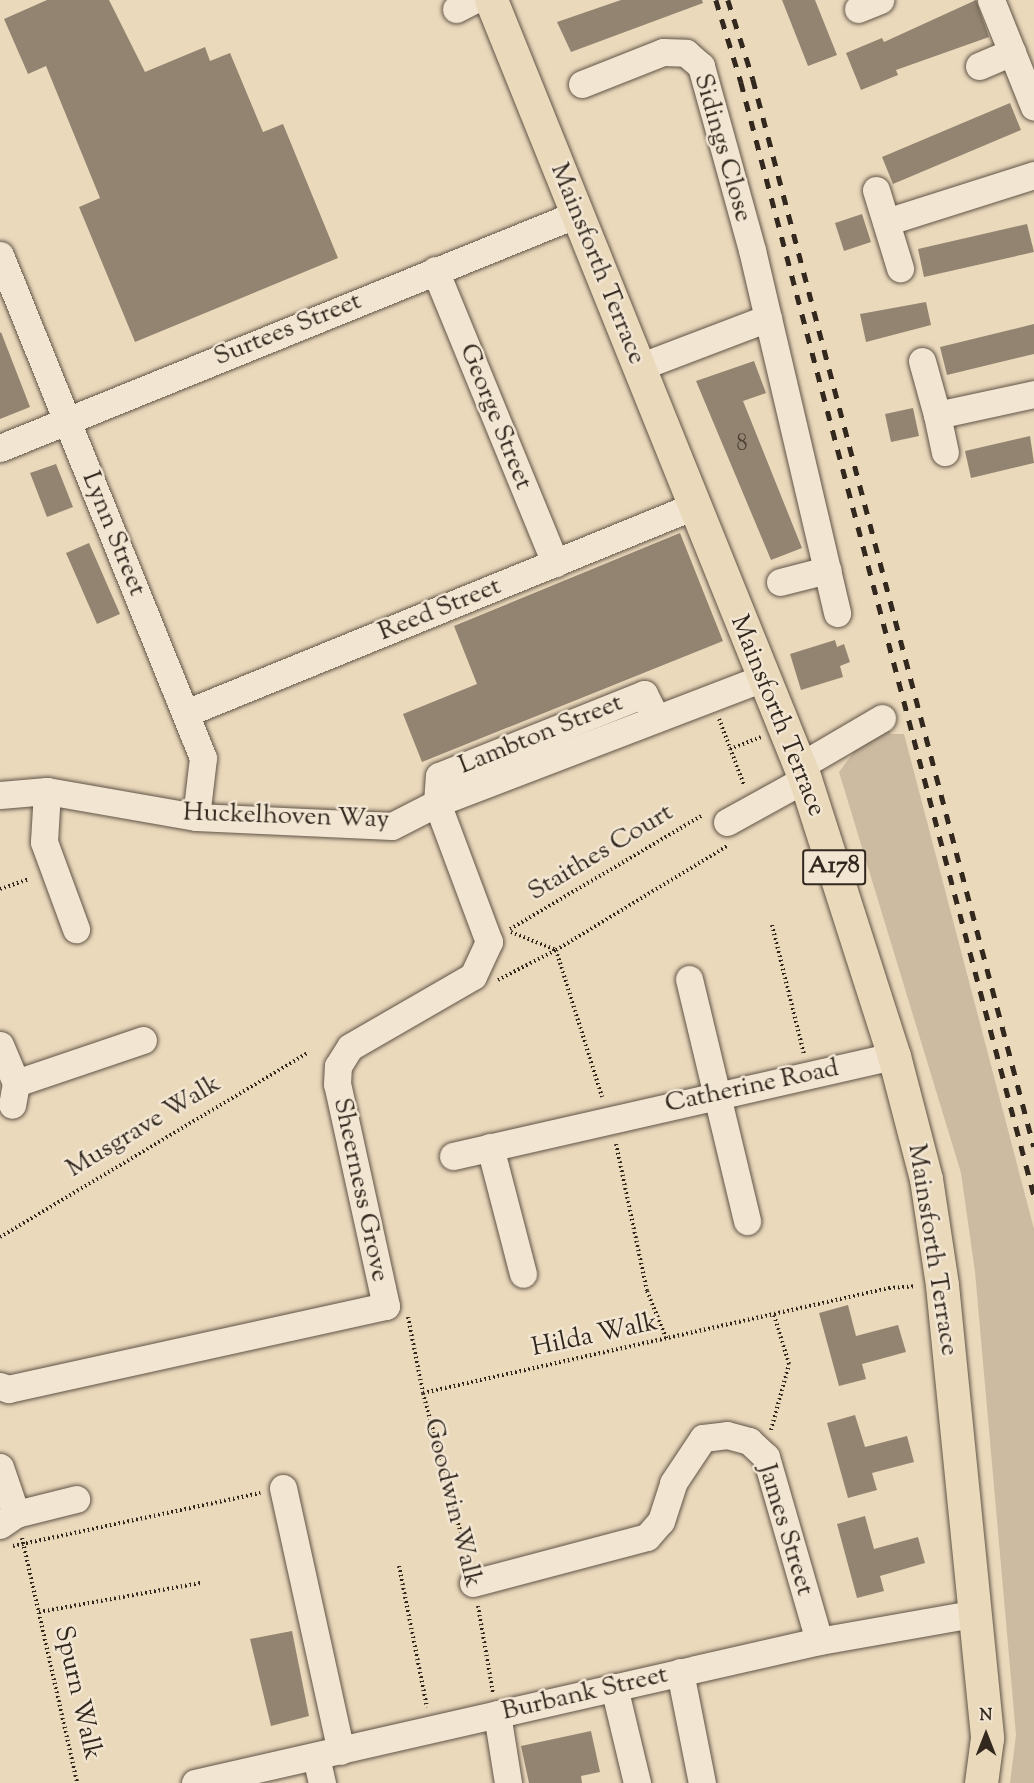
<!DOCTYPE html>
<style>
body{margin:0}
#map{position:relative;width:1034px;height:1783px;overflow:hidden;background:#ebd9bc;font-family:"Sorts Mill Goudy",serif}
div>[style]{position:absolute}
[style*='--x']{left:calc(var(--x)*1px);top:calc(var(--y)*1px);width:calc(var(--w)*1px);rotate:calc(var(--a)*1deg)}
.green>*{inset:0;background:#ccbba1}
.building>*{inset:0;background:#928470}
.path>*{height:4px;margin-top:-2px;transform-origin:0;background:repeating-linear-gradient(90deg,#32281e 0 1.5px,transparent 0 4.5px)}
.roads{filter:drop-shadow(0 0 2px #605446) drop-shadow(0 0 2px #605446)}
.minor>*{height:27px;margin:-13.5px;padding:0 13.5px;transform-origin:13.5px;border-radius:13.5px;background:#f2e6d3}
.major>*{height:33px;margin:-16.5px;padding:0 16.5px;transform-origin:16.5px;border-radius:16.5px;background:#ebd9bc}
.rail>*{height:4.5px;margin-top:-2.25px;transform-origin:0;background:repeating-linear-gradient(90deg,#32281e 0 10px,transparent 0 20px)}
span{translate:-50% -50%;white-space:nowrap;text-align:center;line-height:1.15;-webkit-text-stroke:5px #f2e6d3;paint-order:stroke}
.number-label{font-size:22px;color:#4a3f32}
.number-label span{-webkit-text-stroke-width:0}
.shield-label span{padding:2px 4px;background:#f2e6d3;border:2px solid;border-radius:4px;-webkit-text-stroke-width:0}
.shield-label{font-size:24px;color:#32281e;font-weight:700}
.street-label{font-size:26px;color:#32281e}
.north{position:absolute;left:956px;top:1705px;width:60px;height:60px;-webkit-text-stroke:4px #f2e6d3;paint-order:stroke;rotate:0deg;font-size:16px;font-weight:700;line-height:24px;text-align:center;color:#32281e}
.north::after{content:'';display:block;margin:auto;width:21px;height:27px;background:#32281e;clip-path:polygon(50% 0,100% 100%,50% 72%,0 100%)}
</style>
<div id="map">
<div class="green">
<i style="clip-path:polygon(887px 727px,891px 734px,904px 734px,1034px 1229px,1034px 1783px,1010px 1783px,1016px 1735px,975px 1272px,961px 1173px,839px 772px,865px 737px)"></i>
</div>
<div class="building">
<i style="clip-path:polygon(47px 0,109px 0,145px 72px,205px 47px,210px 61px,230px 53px,263px 132px,283px 124px,338px 258px,135px 342px,79px 207px,100px 198px,46px 66px,28px 74px,4px 19px)"></i>
<i style="clip-path:polygon(621px 0,702px 0,703px 3px,571px 52px,557px 22px)"></i>
<i style="clip-path:polygon(782px 0,815px 0,837px 55px,808px 66px)"></i>
<i style="clip-path:polygon(976px 0,989px 37px,896px 70px,898px 75px,861px 90px,846px 53px,882px 38px,884px 42px)"></i>
<i style="clip-path:polygon(1010px 103px,1021px 130px,893px 184px,882px 157px)"></i>
<i style="clip-path:polygon(862px 214px,871px 242px,844px 251px,835px 223px)"></i>
<i style="clip-path:polygon(1027px 224px,1034px 252px,924px 277px,918px 249px)"></i>
<i style="clip-path:polygon(926px 302px,931px 325px,866px 342px,860px 314px)"></i>
<i style="clip-path:polygon(1034px 324px,1034px 354px,947px 375px,940px 347px)"></i>
<i style="clip-path:polygon(1px 332px,30px 407px,0 419px,0 333px)"></i>
<i style="clip-path:polygon(754px 361px,766px 393px,743px 401px,802px 548px,771px 560px,696px 381px)"></i>
<i style="clip-path:polygon(913px 408px,919px 436px,891px 442px,885px 414px)"></i>
<i style="clip-path:polygon(1030px 436px,1034px 463px,971px 478px,965px 451px)"></i>
<i style="clip-path:polygon(56px 464px,73px 507px,47px 517px,30px 473px)"></i>
<i style="clip-path:polygon(680px 533px,723px 641px,422px 762px,403px 714px,477px 684px,454px 626px)"></i>
<i style="clip-path:polygon(89px 543px,120px 614px,97px 624px,66px 553px)"></i>
<i style="clip-path:polygon(835px 640px,837px 647px,844px 644px,850px 662px,840px 666px,843px 677px,801px 690px,790px 654px)"></i>
<i style="clip-path:polygon(848px 1305px,856px 1336px,898px 1325px,906px 1352px,862px 1364px,866px 1379px,839px 1386px,819px 1313px)"></i>
<i style="clip-path:polygon(855px 1415px,865px 1447px,907px 1436px,914px 1462px,872px 1473px,877px 1490px,848px 1498px,827px 1423px)"></i>
<i style="clip-path:polygon(865px 1516px,874px 1549px,918px 1537px,925px 1563px,880px 1576px,884px 1591px,857px 1598px,837px 1524px)"></i>
<i style="clip-path:polygon(292px 1631px,309px 1716px,271px 1726px,250px 1639px)"></i>
<i style="clip-path:polygon(591px 1731px,600px 1772px,581px 1776px,582px 1783px,529px 1783px,521px 1746px)"></i>
</div>
<div class="path">
<i style="--x:719;--y:719;--w:71;--a:69.3"></i>
<i style="--x:730;--y:749;--w:33;--a:-21"></i>
<i style="--x:0;--y:889;--w:31;--a:-19"></i>
<i style="--x:772;--y:925;--w:133;--a:76.1"></i>
<i style="--x:510;--y:929;--w:224;--a:-30.6"></i>
<i style="--x:511;--y:932;--w:48;--a:21.8"></i>
<i style="--x:556;--y:950;--w:154;--a:72.6"></i>
<i style="--x:498;--y:980;--w:65;--a:-27.3"></i>
<i style="--x:556;--y:950;--w:200;--a:-31.3"></i>
<i style="--x:616;--y:1144;--w:150;--a:78.1"></i>
<i style="--x:647;--y:1291;--w:53;--a:67.8"></i>
<i style="--x:0;--y:1237;--w:360;--a:-30.9"></i>
<i style="--x:408;--y:1317;--w:77;--a:78.8"></i>
<i style="--x:423;--y:1393;--w:173;--a:74.9"></i>
<i style="--x:423;--y:1393;--w:478;--a:-12.7"></i>
<i style="--x:889;--y:1288;--w:26;--a:-4"></i>
<i style="--x:771;--y:1430;--w:68;--a:-74.7"></i>
<i style="--x:789;--y:1364;--w:51;--a:-107"></i>
<i style="--x:22;--y:1538;--w:251;--a:77.3"></i>
<i style="--x:13;--y:1546;--w:253;--a:-12.1"></i>
<i style="--x:399;--y:1566;--w:144;--a:78.8"></i>
<i style="--x:478;--y:1606;--w:88;--a:80.2"></i>
<i style="--x:39;--y:1612;--w:164;--a:-10.2"></i>
</div>
<div class="roads">
<div class="minor">
<i style="--x:991;--y:0;--w:115;--a:68.1"></i>
<i style="--x:456;--y:9;--w:20;--a:-27"></i>
<i style="--x:858;--y:9;--w:24;--a:-22"></i>
<i style="--x:979;--y:66;--w:36;--a:-23"></i>
<i style="--x:582;--y:84;--w:87;--a:-21.6"></i>
<i style="--x:663;--y:52;--w:23;--a:2"></i>
<i style="--x:686;--y:53;--w:20;--a:41"></i>
<i style="--x:701;--y:66;--w:191;--a:74.5"></i>
<i style="--x:752;--y:250;--w:373;--a:76.8"></i>
<i style="--x:876;--y:190;--w:82;--a:72.9"></i>
<i style="--x:886;--y:222;--w:155;--a:-17.6"></i>
<i style="--x:0;--y:255;--w:542;--a:68.02"></i>
<i style="--x:203;--y:758;--w:59;--a:96.8"></i>
<i style="--x:435;--y:270;--w:317;--a:67.7"></i>
<i style="--x:922;--y:361;--w:56;--a:74.5"></i>
<i style="--x:937;--y:415;--w:99;--a:-12.2"></i>
<i style="--x:639;--y:367;--w:138;--a:-20.8"></i>
<i style="--x:937;--y:415;--w:38;--a:78"></i>
<i style="--x:0;--y:448;--w:623;--a:-22.07"></i>
<i style="--x:780;--y:582;--w:49;--a:-14.3"></i>
<i style="--x:186;--y:713;--w:549;--a:-22.17"></i>
<i style="--x:800;--y:766;--w:95;--a:-30.3"></i>
<i style="--x:47;--y:791;--w:51;--a:93.4"></i>
<i style="--x:44;--y:842;--w:93;--a:69.8"></i>
<i style="--x:0;--y:795;--w:47;--a:-4.9"></i>
<i style="--x:47;--y:791;--w:151;--a:9.9"></i>
<i style="--x:196;--y:817;--w:196;--a:2.6"></i>
<i style="--x:392;--y:826;--w:51;--a:-27.1"></i>
<i style="--x:437;--y:803;--w:348;--a:-21"></i>
<i style="--x:727;--y:822;--w:89;--a:-28.9"></i>
<i style="--x:689;--y:979;--w:249;--a:76.5"></i>
<i style="--x:0;--y:1045;--w:41;--a:67.2"></i>
<i style="--x:16;--y:1083;--w:22;--a:100"></i>
<i style="--x:16;--y:1083;--w:134;--a:-18.7"></i>
<i style="--x:490;--y:1147;--w:131;--a:75.4"></i>
<i style="--x:453;--y:1156;--w:452;--a:-12.8"></i>
<i style="--x:0;--y:1386;--w:9;--a:21"></i>
<i style="--x:8;--y:1389;--w:387;--a:-12.4"></i>
<i style="--x:386;--y:1306;--w:227;--a:-102.4"></i>
<i style="--x:337;--y:1084;--w:18;--a:-87"></i>
<i style="--x:338;--y:1066;--w:22;--a:-58"></i>
<i style="--x:350;--y:1047;--w:142;--a:-30"></i>
<i style="--x:473;--y:976;--w:38;--a:-65"></i>
<i style="--x:489;--y:942;--w:148;--a:-110.5"></i>
<i style="--x:437;--y:803;--w:27;--a:-86"></i>
<i style="--x:439;--y:776;--w:221;--a:-21.8"></i>
<i style="--x:644;--y:694;--w:27;--a:63"></i>
<i style="--x:0;--y:1467;--w:50;--a:71.2"></i>
<i style="--x:283;--y:1488;--w:269;--a:77.6"></i>
<i style="--x:0;--y:1525;--w:19;--a:-35"></i>
<i style="--x:16;--y:1514;--w:62;--a:-14"></i>
<i style="--x:473;--y:1583;--w:180;--a:-14.8"></i>
<i style="--x:647;--y:1537;--w:21;--a:-49"></i>
<i style="--x:661;--y:1521;--w:40;--a:-72"></i>
<i style="--x:673;--y:1483;--w:54;--a:-56.3"></i>
<i style="--x:703;--y:1438;--w:24;--a:-7"></i>
<i style="--x:727;--y:1435;--w:23;--a:15"></i>
<i style="--x:749;--y:1441;--w:23;--a:43"></i>
<i style="--x:766;--y:1457;--w:191;--a:73.9"></i>
<i style="--x:680;--y:1672;--w:113;--a:78.8"></i>
<i style="--x:614;--y:1687;--w:99;--a:76.5"></i>
<i style="--x:497;--y:1714;--w:70;--a:80.9"></i>
<i style="--x:316;--y:1757;--w:27;--a:77"></i>
<i style="--x:195;--y:1783;--w:640;--a:-12.82"></i>
<i style="--x:819;--y:1641;--w:160;--a:-10"></i>
</div>
<div class="major">
<i style="--x:491;--y:0;--w:840;--a:68.05"></i>
<i style="--x:805;--y:779;--w:291;--a:72.2"></i>
<i style="--x:894;--y:1056;--w:127;--a:75.4"></i>
<i style="--x:926;--y:1179;--w:107;--a:81.4"></i>
<i style="--x:942;--y:1285;--w:455;--a:84.3"></i>
<i style="--x:987;--y:1738;--w:45;--a:97.6"></i>
</div>
</div>
<div class="rail">
<i style="--x:716;--y:0;--w:86;--a:73"></i>
<i style="--x:741;--y:82;--w:1151;--a:75.25"></i>
<i style="--x:728;--y:0;--w:83;--a:72.4"></i>
<i style="--x:753;--y:79;--w:1104;--a:75.26"></i>
</div>
<div class="number-label">
<span style="left:742px;top:446px">8</span>
</div>
<div class="shield-label">
<span style="left:834px;top:867px">A178</span>
</div>
<div class="street-label">
<span style="left:722px;top:148px;rotate:74deg">Sidings Close</span>
<span style="left:597px;top:264px;rotate:68deg">Mainsforth Terrace</span>
<span style="left:288px;top:330px;rotate:-22deg">Surtees Street</span>
<span style="left:495px;top:417px;rotate:68deg">George Street</span>
<span style="left:113px;top:534px;rotate:68deg">Lynn Street</span>
<span style="left:440px;top:610px;rotate:-22deg">Reed Street</span>
<span style="left:777px;top:716px;rotate:68deg">Mainsforth Terrace</span>
<span style="left:541px;top:735px;rotate:-22deg">Lambton Street</span>
<span style="left:286px;top:817px;rotate:2deg">Huckelhoven Way</span>
<span style="left:601px;top:853px;rotate:-31deg">Staithes Court</span>
<span style="left:752px;top:1087px;rotate:-12deg">Catherine Road</span>
<span style="left:144px;top:1127px;rotate:-31deg">Musgrave Walk</span>
<span style="left:360px;top:1190px;rotate:78deg">Sheerness Grove</span>
<span style="left:932px;top:1250px;rotate:81deg">Mainsforth Terrace</span>
<span style="left:595px;top:1336px;rotate:-12deg">Hilda Walk</span>
<span style="left:452px;top:1503px;rotate:76deg">Goodwin Walk</span>
<span style="left:785px;top:1530px;rotate:73deg">James Street</span>
<span style="left:77px;top:1693px;rotate:77deg">Spurn Walk</span>
<span style="left:585px;top:1694px;rotate:-13deg">Burbank Street</span>
</div>
<div class="north">N</div>
</div>
